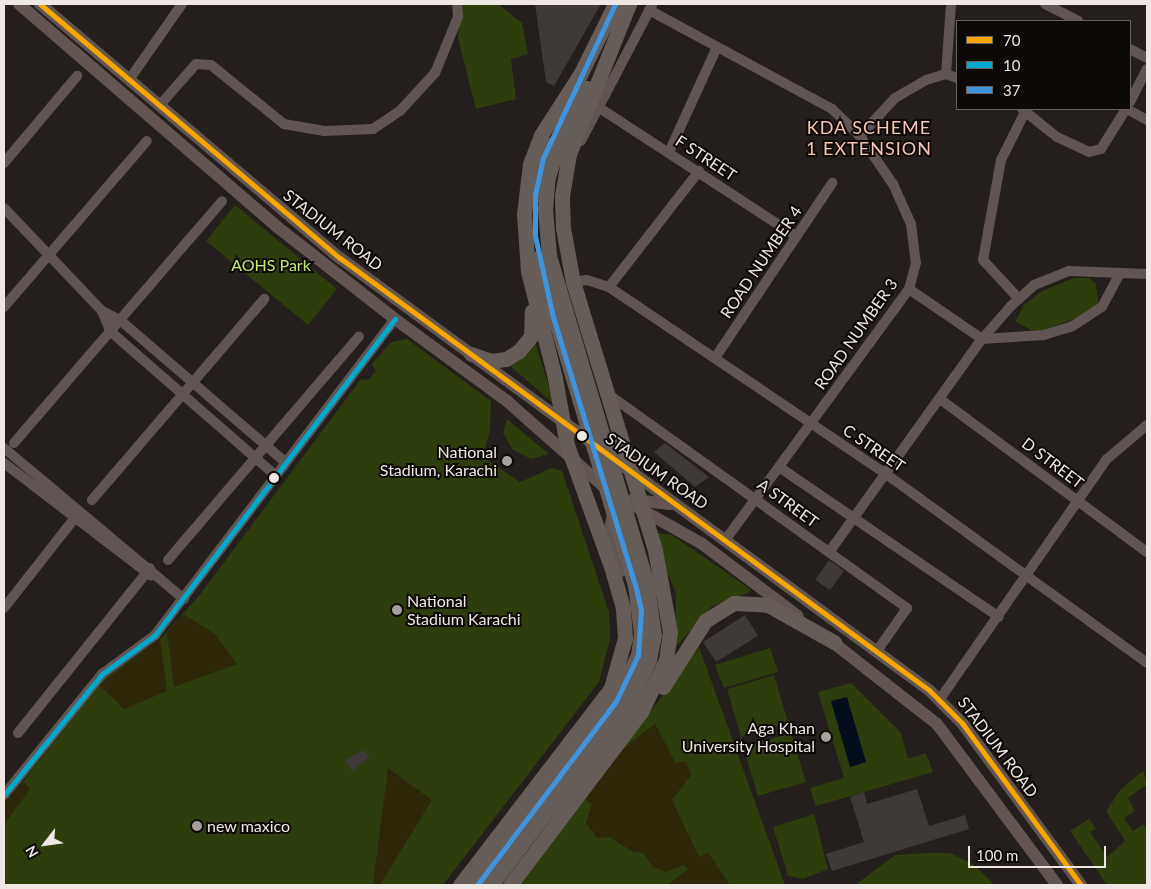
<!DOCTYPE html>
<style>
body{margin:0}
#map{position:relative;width:1151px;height:889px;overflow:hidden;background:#241e1c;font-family:Lato,sans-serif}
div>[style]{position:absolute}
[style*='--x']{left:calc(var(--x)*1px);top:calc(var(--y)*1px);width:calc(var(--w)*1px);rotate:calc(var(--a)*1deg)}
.green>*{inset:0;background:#2e3d0c}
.sand>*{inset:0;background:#2e2608}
.water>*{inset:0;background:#030d1c}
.building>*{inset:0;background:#3f3938}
.minor>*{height:10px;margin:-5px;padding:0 5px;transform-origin:5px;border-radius:5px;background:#605552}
.major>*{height:12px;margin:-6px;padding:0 6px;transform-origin:6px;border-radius:6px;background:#625552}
.highway>*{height:15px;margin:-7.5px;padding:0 7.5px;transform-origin:7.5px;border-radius:7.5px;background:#665c58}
.highway-bridge>*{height:15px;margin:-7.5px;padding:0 7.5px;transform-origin:7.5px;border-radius:7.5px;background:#665c58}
.bus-1>*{height:5px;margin:-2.5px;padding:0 2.5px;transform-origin:2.5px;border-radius:2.5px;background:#f7a600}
.bus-2>*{height:5px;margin:-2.5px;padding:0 2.5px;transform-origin:2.5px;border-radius:2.5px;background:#00a9ce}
.bus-3>*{height:5px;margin:-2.5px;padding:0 2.5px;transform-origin:2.5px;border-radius:2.5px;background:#4094de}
.dots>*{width:14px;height:14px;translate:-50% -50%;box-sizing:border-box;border:2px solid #0d0906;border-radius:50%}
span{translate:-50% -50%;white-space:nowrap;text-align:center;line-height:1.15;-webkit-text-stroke:4px #0d0906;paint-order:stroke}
.street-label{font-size:16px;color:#eee7e3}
.park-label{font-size:16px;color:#c0e97a}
.poi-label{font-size:16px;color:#eee7e3}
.right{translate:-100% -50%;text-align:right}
.left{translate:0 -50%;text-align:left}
.neighbourhood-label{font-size:18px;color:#f6c5b6;letter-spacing:1px}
.frame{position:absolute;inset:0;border:5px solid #eee7e3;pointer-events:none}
.legend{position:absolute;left:956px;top:20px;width:175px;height:90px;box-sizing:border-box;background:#0d0906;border:1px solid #67625e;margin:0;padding:6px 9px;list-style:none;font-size:15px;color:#eee7e3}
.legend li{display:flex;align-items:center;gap:10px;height:25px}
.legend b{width:25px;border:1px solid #67625e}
.north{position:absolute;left:20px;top:819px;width:50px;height:50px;-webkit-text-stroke:4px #0d0906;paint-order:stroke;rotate:240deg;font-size:14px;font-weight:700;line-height:20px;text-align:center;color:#eee7e3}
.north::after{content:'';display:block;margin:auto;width:18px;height:22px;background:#eee7e3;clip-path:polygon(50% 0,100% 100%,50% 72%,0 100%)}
.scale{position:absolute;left:968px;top:846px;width:138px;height:22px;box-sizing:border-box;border:2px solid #eee7e3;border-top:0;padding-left:6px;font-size:15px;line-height:18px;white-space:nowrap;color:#eee7e3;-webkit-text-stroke:4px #0d0906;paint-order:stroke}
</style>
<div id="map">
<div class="green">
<i style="clip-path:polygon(461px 4px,498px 4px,522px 23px,528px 54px,511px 59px,516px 99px,476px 109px,458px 38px)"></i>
<i style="clip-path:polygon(235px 205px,337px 289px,308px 325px,206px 241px)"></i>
<i style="clip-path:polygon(1074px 278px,1089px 278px,1096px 284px,1098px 303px,1087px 314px,1044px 330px,1031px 330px,1015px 321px,1024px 305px,1042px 291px)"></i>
<i style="clip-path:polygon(407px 339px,491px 401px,490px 430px,483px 457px,520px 482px,552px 468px,562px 471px,609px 612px,610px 639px,599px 682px,443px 885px,4px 885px,4px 805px,104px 679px,160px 639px,198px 597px,361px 379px,368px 380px,376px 371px,372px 364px,391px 342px)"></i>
<i style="clip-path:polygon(534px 339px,555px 405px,509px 365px,522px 358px)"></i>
<i style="clip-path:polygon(507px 419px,549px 454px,531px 459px,513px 450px,503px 433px)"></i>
<i style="clip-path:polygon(655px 533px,672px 535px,750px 589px,748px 593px,712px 606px,675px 648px,676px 594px,653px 536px)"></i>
<i style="clip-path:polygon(699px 647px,785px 885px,730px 885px,708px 853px,699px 858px,671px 799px,675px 763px,655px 724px,621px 751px)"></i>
<i style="clip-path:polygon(770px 648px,778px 672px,724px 688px,715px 665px)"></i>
<i style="clip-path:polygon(774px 675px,788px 722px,741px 737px,727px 689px)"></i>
<i style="clip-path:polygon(851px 683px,901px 733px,908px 759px,926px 753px,933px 772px,816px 806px,810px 788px,844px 778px,818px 692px)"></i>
<i style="clip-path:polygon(791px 733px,806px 782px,758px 796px,743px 747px)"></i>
<i style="clip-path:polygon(1143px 771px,1147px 784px,1128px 798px,1135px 811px,1124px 818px,1133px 831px,1143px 824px,1147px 829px,1147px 885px,1107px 885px,1070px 831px,1089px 819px,1096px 829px,1090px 832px,1107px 857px,1125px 841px,1106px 811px,1121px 789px)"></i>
<i style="clip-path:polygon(585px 799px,592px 804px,610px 837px,632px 851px,644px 853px,653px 867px,666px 872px,684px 864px,689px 869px,668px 885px,524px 885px,521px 883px)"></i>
<i style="clip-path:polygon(814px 814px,828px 869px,803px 879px,788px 876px,773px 827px)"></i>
<i style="clip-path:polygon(927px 853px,950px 853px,973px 864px,995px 885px,855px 885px,895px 855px)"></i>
</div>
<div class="sand">
<i style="clip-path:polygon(183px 614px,215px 634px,237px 664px,174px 687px,167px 632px)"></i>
<i style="clip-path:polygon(160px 639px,167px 691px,124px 709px,99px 685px)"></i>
<i style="clip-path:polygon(655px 724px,675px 763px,686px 761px,691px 775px,672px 800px,699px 857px,708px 853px,730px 885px,668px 885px,689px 869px,684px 864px,666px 872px,653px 867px,644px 853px,632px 851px,610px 837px,597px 838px,586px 823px,592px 804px,585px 799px,621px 751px)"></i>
<i style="clip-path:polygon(388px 768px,432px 800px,380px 885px,373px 885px)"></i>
<i style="clip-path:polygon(22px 781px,30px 789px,4px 825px,4px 803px)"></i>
</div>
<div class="water">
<i style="clip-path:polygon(847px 697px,866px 762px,850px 767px,831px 701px)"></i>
</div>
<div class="building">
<i style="clip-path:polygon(535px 4px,601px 4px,554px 86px,546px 82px)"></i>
<i style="clip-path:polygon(665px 443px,679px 454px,709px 477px,695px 487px,654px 452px)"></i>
<i style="clip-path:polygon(829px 560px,844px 571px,830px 590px,815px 580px)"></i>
<i style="clip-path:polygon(745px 615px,758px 636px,716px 662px,703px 642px)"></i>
<i style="clip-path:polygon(363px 750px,370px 757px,352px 771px,345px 760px)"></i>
<i style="clip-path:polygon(917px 789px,929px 826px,965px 815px,969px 829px,832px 871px,826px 854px,864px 842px,850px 797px,864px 792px,867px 804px)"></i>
</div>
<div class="minor">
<i style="--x:1045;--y:4;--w:37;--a:27"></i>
<i style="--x:649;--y:10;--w:208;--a:28.4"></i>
<i style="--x:832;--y:109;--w:39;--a:44"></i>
<i style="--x:860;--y:136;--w:58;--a:55.5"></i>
<i style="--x:893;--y:184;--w:44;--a:65.8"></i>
<i style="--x:911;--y:224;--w:39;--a:83"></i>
<i style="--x:916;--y:263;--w:27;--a:105"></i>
<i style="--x:909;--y:289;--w:310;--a:126.2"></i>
<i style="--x:1130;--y:49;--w:19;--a:28"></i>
<i style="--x:946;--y:74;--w:70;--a:-85.9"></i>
<i style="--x:129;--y:80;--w:93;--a:-55.1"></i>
<i style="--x:1130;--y:102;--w:37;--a:-63"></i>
<i style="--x:159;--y:106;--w:56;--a:-48.6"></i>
<i style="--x:196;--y:64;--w:15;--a:4"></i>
<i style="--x:211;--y:65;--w:94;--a:38.9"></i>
<i style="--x:284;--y:124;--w:41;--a:9.9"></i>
<i style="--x:324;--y:131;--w:49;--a:-2.3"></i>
<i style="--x:373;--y:129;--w:32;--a:-34"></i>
<i style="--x:400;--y:111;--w:52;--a:-47.4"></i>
<i style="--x:435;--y:73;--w:61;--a:-67.7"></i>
<i style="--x:458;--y:17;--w:13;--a:-94"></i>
<i style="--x:598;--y:107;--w:236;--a:33.1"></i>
<i style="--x:1022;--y:109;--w:45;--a:38.7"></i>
<i style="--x:1057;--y:137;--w:35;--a:25"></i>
<i style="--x:1089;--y:152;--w:12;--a:-14"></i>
<i style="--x:1101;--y:149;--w:47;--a:-58"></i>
<i style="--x:1127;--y:109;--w:23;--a:29"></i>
<i style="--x:860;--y:136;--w:52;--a:-47.4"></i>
<i style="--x:895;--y:98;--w:36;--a:-30"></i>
<i style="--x:926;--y:80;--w:21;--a:-17"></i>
<i style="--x:946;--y:74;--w:12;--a:20"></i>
<i style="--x:581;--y:141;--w:153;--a:-62.4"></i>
<i style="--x:669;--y:152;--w:115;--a:-65.4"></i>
<i style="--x:4;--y:163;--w:114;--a:-50"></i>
<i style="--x:4;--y:208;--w:142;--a:46.4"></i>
<i style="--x:102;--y:311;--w:20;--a:27"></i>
<i style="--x:120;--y:320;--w:218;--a:40.7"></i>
<i style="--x:573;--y:282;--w:14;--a:-8"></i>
<i style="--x:587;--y:280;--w:23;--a:18"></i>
<i style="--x:609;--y:287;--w:334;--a:34"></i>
<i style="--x:886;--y:474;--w:322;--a:35.9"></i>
<i style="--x:609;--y:287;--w:147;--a:-52.2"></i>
<i style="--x:909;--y:289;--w:88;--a:34.4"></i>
<i style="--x:982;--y:339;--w:62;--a:-3.7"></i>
<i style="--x:1044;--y:335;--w:28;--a:-17"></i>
<i style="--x:1071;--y:327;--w:37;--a:-33"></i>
<i style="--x:1102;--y:307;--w:36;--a:-62"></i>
<i style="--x:1019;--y:299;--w:53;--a:-132.7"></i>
<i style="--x:983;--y:260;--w:102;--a:-79.8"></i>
<i style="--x:1001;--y:160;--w:54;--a:-63.4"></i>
<i style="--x:4;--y:307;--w:219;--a:-49.3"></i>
<i style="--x:102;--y:311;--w:22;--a:68"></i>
<i style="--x:110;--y:331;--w:219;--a:41.1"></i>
<i style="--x:715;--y:358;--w:211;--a:-56.2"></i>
<i style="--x:608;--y:394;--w:368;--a:35.6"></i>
<i style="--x:907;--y:608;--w:52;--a:124.9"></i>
<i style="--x:940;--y:399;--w:257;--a:36.5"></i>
<i style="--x:14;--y:443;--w:319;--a:-49.3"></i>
<i style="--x:4;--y:448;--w:235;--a:40"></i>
<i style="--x:4;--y:463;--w:185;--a:37.5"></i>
<i style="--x:779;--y:467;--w:266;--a:34.3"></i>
<i style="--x:92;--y:500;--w:265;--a:-49.4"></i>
<i style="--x:830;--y:551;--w:261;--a:-54.4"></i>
<i style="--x:982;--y:339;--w:44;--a:-48.7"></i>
<i style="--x:1011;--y:306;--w:31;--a:-42"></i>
<i style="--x:1034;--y:285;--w:38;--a:-22"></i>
<i style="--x:1069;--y:271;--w:78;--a:2.2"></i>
<i style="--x:168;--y:560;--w:294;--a:-49.5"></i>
<i style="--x:4;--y:608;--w:120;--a:-51.8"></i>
<i style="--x:940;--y:699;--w:292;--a:-55.2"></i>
<i style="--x:1107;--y:459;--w:52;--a:-40.4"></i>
<i style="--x:18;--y:733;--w:211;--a:-51.3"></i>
<i style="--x:4;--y:795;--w:156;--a:-51"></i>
<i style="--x:102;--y:674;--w:66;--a:-36.3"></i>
<i style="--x:155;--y:635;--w:397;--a:-52.8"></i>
</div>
<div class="major">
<i style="--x:19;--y:4;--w:340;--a:40.8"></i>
<i style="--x:276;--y:226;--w:151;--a:38"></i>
<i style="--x:395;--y:319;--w:139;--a:36.2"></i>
<i style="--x:507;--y:401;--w:137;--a:41.5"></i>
<i style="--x:610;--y:492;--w:104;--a:29.3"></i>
<i style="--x:701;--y:543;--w:121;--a:37"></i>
<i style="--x:40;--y:4;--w:393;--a:40.3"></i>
<i style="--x:340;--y:258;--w:730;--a:36.26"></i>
<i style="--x:929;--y:690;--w:47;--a:45"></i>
<i style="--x:962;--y:723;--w:201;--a:53.7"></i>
<i style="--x:632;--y:500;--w:39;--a:6"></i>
<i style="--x:614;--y:511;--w:22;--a:103"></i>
<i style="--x:609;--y:532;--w:41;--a:74.2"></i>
<i style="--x:826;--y:637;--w:141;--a:38.1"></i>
<i style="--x:937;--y:724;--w:201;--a:53.3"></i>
</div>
<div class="highway">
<i style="--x:575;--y:85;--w:90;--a:-63.7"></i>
<i style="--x:535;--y:195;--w:52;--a:-75.4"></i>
<i style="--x:549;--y:255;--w:46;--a:-95"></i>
<i style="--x:545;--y:209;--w:32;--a:-85"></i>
<i style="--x:548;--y:177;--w:34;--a:-73"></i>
<i style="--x:558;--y:145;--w:64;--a:-63"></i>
<i style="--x:471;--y:354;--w:21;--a:19"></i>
<i style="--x:491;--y:361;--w:15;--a:-8"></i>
<i style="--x:506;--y:359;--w:15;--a:-32"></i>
<i style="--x:519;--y:351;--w:19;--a:-51"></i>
<i style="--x:531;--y:336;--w:25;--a:-88"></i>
<i style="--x:663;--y:687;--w:78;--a:-57.5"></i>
<i style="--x:705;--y:621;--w:34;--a:-32"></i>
<i style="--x:734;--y:603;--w:34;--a:3"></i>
<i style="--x:768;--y:605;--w:76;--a:29.3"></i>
<i style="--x:460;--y:885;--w:248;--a:-52.5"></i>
<i style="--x:611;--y:688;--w:52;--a:-74.4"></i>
<i style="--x:625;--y:638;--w:30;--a:-94"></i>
<i style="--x:623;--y:608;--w:37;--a:-106"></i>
<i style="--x:613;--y:572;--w:135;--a:-109.9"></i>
<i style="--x:567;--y:445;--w:68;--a:-100.2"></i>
<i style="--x:555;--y:378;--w:110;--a:-104.2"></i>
<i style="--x:528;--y:271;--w:57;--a:-94"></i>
<i style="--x:524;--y:214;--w:50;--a:-83.2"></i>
<i style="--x:530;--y:164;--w:31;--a:-69"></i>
<i style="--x:541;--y:135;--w:70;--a:-57.2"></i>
<i style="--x:477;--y:885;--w:76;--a:-53"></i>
<i style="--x:491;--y:885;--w:66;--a:-53"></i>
<i style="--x:510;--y:885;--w:217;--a:-52.9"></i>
<i style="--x:641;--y:712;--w:58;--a:-64.3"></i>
<i style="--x:666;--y:660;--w:28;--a:-82"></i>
<i style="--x:670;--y:632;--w:83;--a:-100.4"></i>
<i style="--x:655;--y:550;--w:280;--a:-107"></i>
<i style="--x:573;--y:282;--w:55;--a:-100.5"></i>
<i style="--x:563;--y:228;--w:32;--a:-92"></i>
<i style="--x:562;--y:196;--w:43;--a:-80.5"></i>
<i style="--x:569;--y:154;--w:162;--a:-68.2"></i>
</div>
<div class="highway-bridge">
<i style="--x:523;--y:824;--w:154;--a:-52.9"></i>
<i style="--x:616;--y:701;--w:51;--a:-64.4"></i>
<i style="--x:638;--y:655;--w:22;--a:-82"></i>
<i style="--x:641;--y:633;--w:48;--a:-97.1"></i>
<i style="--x:635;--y:585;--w:341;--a:-106.7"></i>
<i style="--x:531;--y:832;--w:155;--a:-52.1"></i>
<i style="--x:626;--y:710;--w:55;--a:-65.3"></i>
<i style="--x:649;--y:660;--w:25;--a:-79"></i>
<i style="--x:654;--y:635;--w:55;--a:-98.4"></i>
<i style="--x:646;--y:581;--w:340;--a:-106.6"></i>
</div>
<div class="bus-1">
<i style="--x:40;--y:4;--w:393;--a:40.3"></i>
<i style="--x:340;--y:258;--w:730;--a:36.26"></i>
<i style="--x:929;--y:690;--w:47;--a:45"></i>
<i style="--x:962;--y:723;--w:201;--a:53.7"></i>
</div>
<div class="bus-2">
<i style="--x:4;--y:795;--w:156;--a:-51"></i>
<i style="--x:102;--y:674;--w:66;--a:-36.3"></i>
<i style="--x:155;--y:635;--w:397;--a:-52.8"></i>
</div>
<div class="bus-3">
<i style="--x:477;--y:885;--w:231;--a:-52.9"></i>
<i style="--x:616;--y:701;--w:51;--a:-64.4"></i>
<i style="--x:638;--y:655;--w:45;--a:-86.2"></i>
<i style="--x:641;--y:610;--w:26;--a:-103"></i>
<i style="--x:635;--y:585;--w:280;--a:-107"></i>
<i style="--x:553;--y:317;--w:83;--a:-102.5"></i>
<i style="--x:535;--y:236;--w:41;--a:-90"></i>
<i style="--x:535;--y:195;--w:38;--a:-78"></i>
<i style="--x:543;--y:158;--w:170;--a:-64.9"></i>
</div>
<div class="dots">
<i style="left:582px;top:436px;background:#eee7e3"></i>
<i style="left:507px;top:461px;background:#a7a19d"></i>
<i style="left:274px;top:478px;background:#eee7e3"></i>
<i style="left:397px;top:610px;background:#a7a19d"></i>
<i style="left:826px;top:737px;background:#a7a19d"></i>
<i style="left:197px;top:826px;background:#a7a19d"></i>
</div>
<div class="street-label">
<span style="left:706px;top:158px;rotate:33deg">F STREET</span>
<span style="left:333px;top:230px;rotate:38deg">STADIUM ROAD</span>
<span style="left:761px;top:262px;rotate:-56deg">ROAD NUMBER 4</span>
<span style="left:856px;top:334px;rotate:-55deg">ROAD NUMBER 3</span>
<span style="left:874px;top:448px;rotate:34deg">C STREET</span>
<span style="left:1053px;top:463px;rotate:37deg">D STREET</span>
<span style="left:657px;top:471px;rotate:35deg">STADIUM ROAD</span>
<span style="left:788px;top:503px;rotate:36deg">A STREET</span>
<span style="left:998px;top:747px;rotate:53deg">STADIUM ROAD</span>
</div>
<div class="park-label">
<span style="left:271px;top:265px">AOHS Park</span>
</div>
<div class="poi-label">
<span class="right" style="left:497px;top:461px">National<br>Stadium, Karachi</span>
<span class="left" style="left:407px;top:610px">National<br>Stadium Karachi</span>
<span class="right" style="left:815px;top:737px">Aga Khan<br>University Hospital</span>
<span class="left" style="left:207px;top:826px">new maxico</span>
</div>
<div class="neighbourhood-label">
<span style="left:869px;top:138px">KDA SCHEME<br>1 EXTENSION</span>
</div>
<div class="frame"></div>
<ul class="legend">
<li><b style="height:6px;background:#f7a600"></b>70</li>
<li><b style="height:6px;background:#00a9ce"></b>10</li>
<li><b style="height:6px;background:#4094de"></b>37</li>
</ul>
<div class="north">N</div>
<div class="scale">100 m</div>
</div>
